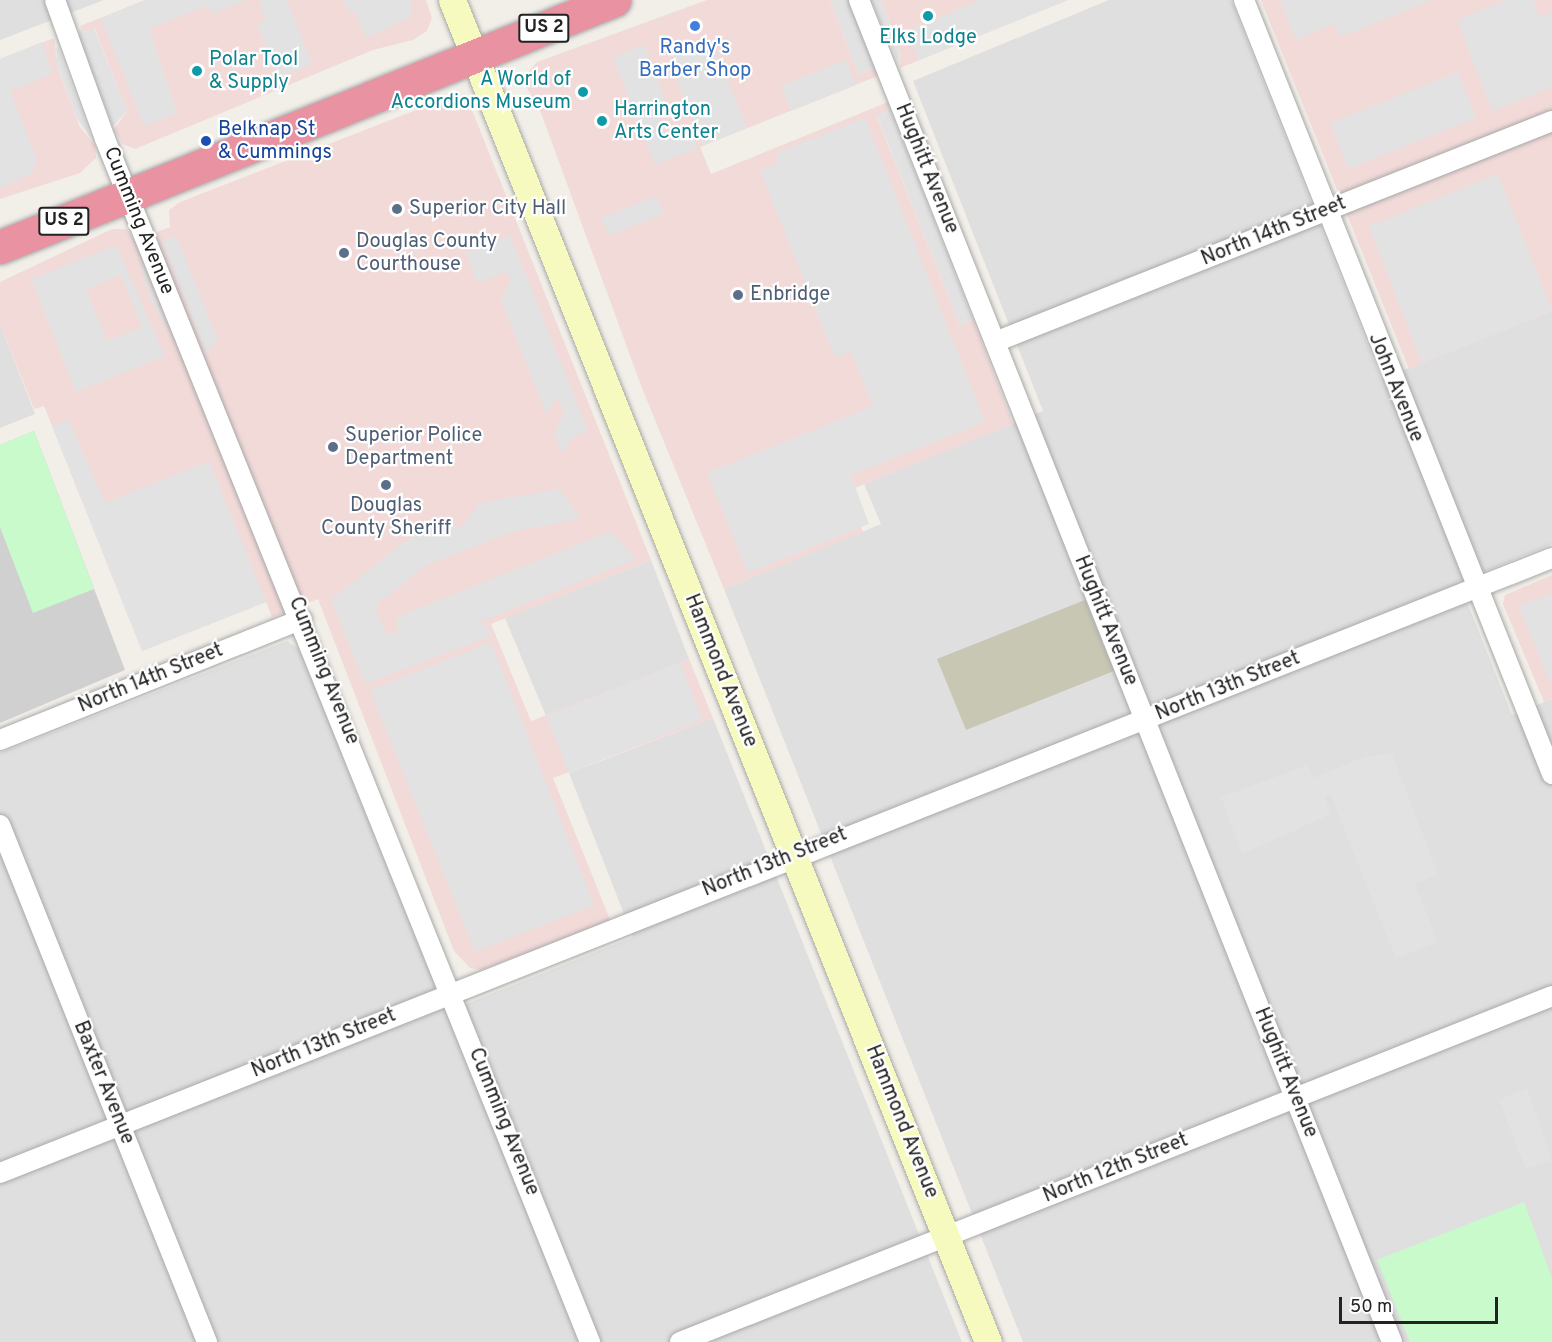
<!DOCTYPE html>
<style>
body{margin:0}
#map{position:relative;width:1552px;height:1342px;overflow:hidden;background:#f2efe9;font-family:Overpass,sans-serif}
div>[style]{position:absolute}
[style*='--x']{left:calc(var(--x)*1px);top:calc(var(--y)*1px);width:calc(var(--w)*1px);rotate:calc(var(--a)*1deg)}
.residential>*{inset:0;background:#e0dfdf}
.commercial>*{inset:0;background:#f2dad9}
.religious>*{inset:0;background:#d0d0d0}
.construction>*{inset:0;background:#c7c7b4}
.park>*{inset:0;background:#c8facc}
.parking>*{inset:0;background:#e2e2e2}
.roads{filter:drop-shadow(0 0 2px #a9a9a9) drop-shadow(0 0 2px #a9a9a9)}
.street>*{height:20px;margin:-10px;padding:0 10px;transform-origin:10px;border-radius:10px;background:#fff}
.secondary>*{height:27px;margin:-13.5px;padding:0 13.5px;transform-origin:13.5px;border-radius:13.5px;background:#f7fabf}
.highway>*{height:33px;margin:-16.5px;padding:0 16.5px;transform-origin:16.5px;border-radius:16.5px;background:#e892a2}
.dots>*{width:16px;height:16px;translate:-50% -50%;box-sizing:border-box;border:3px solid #fff;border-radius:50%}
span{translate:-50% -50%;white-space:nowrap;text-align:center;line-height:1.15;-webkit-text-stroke:4.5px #fff;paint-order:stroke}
.shield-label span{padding:2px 4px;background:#fff;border:2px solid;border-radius:4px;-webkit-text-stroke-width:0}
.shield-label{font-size:18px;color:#222;font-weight:700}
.culture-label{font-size:20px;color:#0d838f}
.left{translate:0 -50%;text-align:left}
.right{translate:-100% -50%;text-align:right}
.shop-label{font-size:20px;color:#366cbe}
.transit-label{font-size:20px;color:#164399}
.street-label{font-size:20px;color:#222}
.service-label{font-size:20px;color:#4e5e75}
.scale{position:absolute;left:1339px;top:1297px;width:159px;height:27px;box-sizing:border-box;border:3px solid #222;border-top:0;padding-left:8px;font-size:18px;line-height:21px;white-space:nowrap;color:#222;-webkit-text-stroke:4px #fff;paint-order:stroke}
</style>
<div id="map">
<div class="residential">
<i style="clip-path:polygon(0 0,104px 0,0 40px)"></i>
<i style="clip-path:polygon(1109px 0,1231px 0,1381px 379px,1552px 311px,1552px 544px,1459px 582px,1512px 715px,1552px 699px,1552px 1342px,1023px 1342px,724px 589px,881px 524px,864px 484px,1043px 411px,913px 81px)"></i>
<i style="clip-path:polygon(0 324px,35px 414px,0 428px)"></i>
<i style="clip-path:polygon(651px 560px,689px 659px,546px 716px,505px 618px)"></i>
<i style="clip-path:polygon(287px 641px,299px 649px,446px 1012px,633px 937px,569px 773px,713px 718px,962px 1342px,0 1342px,0 753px)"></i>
</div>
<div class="commercial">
<i style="clip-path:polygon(145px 0,426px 0,432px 18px,427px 31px,413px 40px,373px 50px,135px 149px,123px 144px,114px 129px,127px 111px,95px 29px,84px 32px,80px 26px)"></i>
<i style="clip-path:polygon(707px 0,830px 0,859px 75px,875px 68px,878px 76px,700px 147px,711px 174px,888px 102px,890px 109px,877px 117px,960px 325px,973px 320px,1013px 424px,847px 491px,863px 532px,724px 589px,642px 388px,541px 113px,522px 79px,537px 62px)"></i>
<i style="clip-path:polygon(881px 0,1068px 0,900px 68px,899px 46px)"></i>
<i style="clip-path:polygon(1261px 0,1552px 0,1552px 311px,1409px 369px)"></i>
<i style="clip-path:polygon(54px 38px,58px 69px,79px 125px,95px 146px,96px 158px,80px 173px,0 199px,0 59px)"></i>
<i style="clip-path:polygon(452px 96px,472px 110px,651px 560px,491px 624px,531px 721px,689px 659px,713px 718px,553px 778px,611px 922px,481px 970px,470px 968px,454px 951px,318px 599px,272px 617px,266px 602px,142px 651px,44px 406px,34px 409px,0 324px,0 282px,112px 229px,127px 229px,134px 241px,170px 227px,169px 210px,180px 202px)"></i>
<i style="clip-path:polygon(1552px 575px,1552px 699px,1544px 702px,1503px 604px,1505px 595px)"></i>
</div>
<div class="religious">
<i style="clip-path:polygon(34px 431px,125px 670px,0 723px,0 445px)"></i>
</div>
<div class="construction">
<i style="clip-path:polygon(1085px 600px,1114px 671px,966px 730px,937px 659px)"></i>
</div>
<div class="park">
<i style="clip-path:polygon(34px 431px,94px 589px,33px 613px,0 527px,0 445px)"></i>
<i style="clip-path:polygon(1524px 1202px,1552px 1278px,1552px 1342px,1410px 1342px,1377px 1260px)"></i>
</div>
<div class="parking">
<i style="clip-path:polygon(145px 0,246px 0,212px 14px,208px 5px,149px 29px,177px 113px,144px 126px,101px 18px)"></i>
<i style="clip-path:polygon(260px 0,287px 0,312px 64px,278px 78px,257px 24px,264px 21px)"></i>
<i style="clip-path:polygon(343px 0,410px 0,412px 16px,366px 38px,355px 11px,349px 13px)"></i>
<i style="clip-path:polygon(830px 0,848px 0,875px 68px,859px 75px)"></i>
<i style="clip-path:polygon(871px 0,881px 0,899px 46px,899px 64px)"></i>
<i style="clip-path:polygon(980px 0,1068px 0,919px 60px,908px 31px)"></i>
<i style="clip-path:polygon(1280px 0,1432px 0,1340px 37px,1334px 24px,1296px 40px)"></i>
<i style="clip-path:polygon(1506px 0,1533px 0,1540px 17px,1552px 12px,1552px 87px,1492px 111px,1457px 20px)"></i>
<i style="clip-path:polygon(80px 28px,84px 32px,94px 28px,127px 111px,113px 126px,78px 39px)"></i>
<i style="clip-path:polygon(42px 42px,52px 74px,10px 91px,37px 160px,31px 174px,0 188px,0 59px)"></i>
<i style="clip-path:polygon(712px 42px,747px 128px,703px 145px,668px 59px)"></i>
<i style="clip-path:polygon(644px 45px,668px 108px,657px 112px,666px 134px,688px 126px,698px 148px,655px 165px,613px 57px)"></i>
<i style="clip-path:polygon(56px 48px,58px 47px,92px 140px,76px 117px,57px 65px)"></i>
<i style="clip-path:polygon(846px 60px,856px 85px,791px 111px,781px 86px)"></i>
<i style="clip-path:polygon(1458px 72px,1476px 118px,1348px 169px,1330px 123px)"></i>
<i style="clip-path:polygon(890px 109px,973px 320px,960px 325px,877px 116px)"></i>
<i style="clip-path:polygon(865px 118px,985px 422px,851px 475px,869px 524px,748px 573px,707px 473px,873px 406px,851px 352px,835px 358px,760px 171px,779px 163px,776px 153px)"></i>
<i style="clip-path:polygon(1498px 174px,1552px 311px,1422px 363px,1369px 226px)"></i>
<i style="clip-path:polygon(656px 196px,664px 214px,609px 235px,601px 218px)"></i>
<i style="clip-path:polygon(176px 235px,218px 340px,206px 353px,162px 242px)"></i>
<i style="clip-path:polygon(510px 235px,588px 431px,571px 438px,562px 455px,554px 433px,564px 413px,557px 396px,547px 415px,501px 300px,511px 280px,505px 272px,477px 283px,466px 253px)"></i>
<i style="clip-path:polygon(evenodd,116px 245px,165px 356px,76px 392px,31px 279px,116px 245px,121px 275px,142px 327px,107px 341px,86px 289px,121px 275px)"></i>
<i style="clip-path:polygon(137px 251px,174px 343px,149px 297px)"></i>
<i style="clip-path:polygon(68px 419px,105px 503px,209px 461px,266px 602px,142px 651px,52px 426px)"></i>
<i style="clip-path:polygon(560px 489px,581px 519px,514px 531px,427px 565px,380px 602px,376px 610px,385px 633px,397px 633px,397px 617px,611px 531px,636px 559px,480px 622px,493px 635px,365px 684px,331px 599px,429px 523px,462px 527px,479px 503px)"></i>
<i style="clip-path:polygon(1552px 593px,1552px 687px,1519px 606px)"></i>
<i style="clip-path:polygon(491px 642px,594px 905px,475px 952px,370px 690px)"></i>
<i style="clip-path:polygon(680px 663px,702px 719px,569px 773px,546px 716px)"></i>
<i style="clip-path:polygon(1392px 754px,1438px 874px,1415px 884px,1438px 942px,1396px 958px,1330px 793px,1325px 798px,1331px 814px,1242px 854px,1221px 797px,1308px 765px,1313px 778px,1367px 756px)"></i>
<i style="clip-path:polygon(1527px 1088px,1552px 1160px,1526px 1169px,1499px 1100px)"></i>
</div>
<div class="roads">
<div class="street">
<i style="--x:55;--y:0;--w:148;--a:70.2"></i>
<i style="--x:105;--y:139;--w:1297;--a:68.04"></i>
<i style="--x:859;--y:0;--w:1444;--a:68.34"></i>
<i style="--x:1244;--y:0;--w:833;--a:68.3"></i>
<i style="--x:995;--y:342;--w:599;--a:-21.64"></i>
<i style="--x:0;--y:740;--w:325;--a:-21.8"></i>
<i style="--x:0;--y:825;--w:557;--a:68.18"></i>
<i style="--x:0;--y:1173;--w:1669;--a:-21.62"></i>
<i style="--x:680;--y:1342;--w:938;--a:-21.64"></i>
</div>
<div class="secondary">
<i style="--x:452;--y:0;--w:1445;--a:68.23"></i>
</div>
<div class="highway">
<i style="--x:0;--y:247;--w:662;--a:-21.91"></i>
</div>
</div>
<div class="dots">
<i style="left:928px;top:16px;background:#0f9aa8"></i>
<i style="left:695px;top:26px;background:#3f7fe0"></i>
<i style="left:197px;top:71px;background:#0f9aa8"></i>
<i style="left:583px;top:92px;background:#0f9aa8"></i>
<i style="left:602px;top:121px;background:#0f9aa8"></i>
<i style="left:206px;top:141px;background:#1a4fb4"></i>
<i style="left:397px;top:209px;background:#5c6f8a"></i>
<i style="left:344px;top:253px;background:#5c6f8a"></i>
<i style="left:738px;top:295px;background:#5c6f8a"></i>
<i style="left:333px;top:447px;background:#5c6f8a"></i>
<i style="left:386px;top:485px;background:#5c6f8a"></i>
</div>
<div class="shield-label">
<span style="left:544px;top:28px">US 2</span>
<span style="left:64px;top:221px">US 2</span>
</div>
<div class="culture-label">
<span style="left:928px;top:38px">Elks Lodge</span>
<span class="left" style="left:209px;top:72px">Polar Tool<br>&amp; Supply</span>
<span class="right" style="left:571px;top:92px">A World of<br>Accordions Museum</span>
<span class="left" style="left:614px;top:122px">Harrington<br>Arts Center</span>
</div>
<div class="shop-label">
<span style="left:695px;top:60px">Randy's<br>Barber Shop</span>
</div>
<div class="transit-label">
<span class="left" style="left:218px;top:142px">Belknap St<br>&amp; Cummings</span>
</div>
<div class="street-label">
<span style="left:926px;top:169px;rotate:68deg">Hughitt Avenue</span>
<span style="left:138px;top:221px;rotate:68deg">Cumming Avenue</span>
<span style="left:1274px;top:232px;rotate:-22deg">North 14th Street</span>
<span style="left:1395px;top:388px;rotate:68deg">John Avenue</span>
<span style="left:1105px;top:621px;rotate:68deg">Hughitt Avenue</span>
<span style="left:323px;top:671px;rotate:68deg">Cumming Avenue</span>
<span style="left:720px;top:671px;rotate:68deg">Hammond Avenue</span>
<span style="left:151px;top:679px;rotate:-22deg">North 14th Street</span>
<span style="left:1228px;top:687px;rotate:-22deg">North 13th Street</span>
<span style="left:775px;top:863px;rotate:-22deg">North 13th Street</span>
<span style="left:324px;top:1044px;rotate:-22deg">North 13th Street</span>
<span style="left:1285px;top:1073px;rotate:68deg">Hughitt Avenue</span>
<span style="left:103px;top:1083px;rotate:68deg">Baxter Avenue</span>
<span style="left:503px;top:1122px;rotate:68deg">Cumming Avenue</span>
<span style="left:901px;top:1122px;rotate:68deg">Hammond Avenue</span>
<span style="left:1116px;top:1169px;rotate:-22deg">North 12th Street</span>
</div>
<div class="service-label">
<span class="left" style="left:409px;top:209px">Superior City Hall</span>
<span class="left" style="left:356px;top:254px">Douglas County<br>Courthouse</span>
<span class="left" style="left:750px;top:295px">Enbridge</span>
<span class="left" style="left:345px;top:448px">Superior Police<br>Department</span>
<span style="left:386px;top:518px">Douglas<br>County Sheriff</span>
</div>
<div class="scale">50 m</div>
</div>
